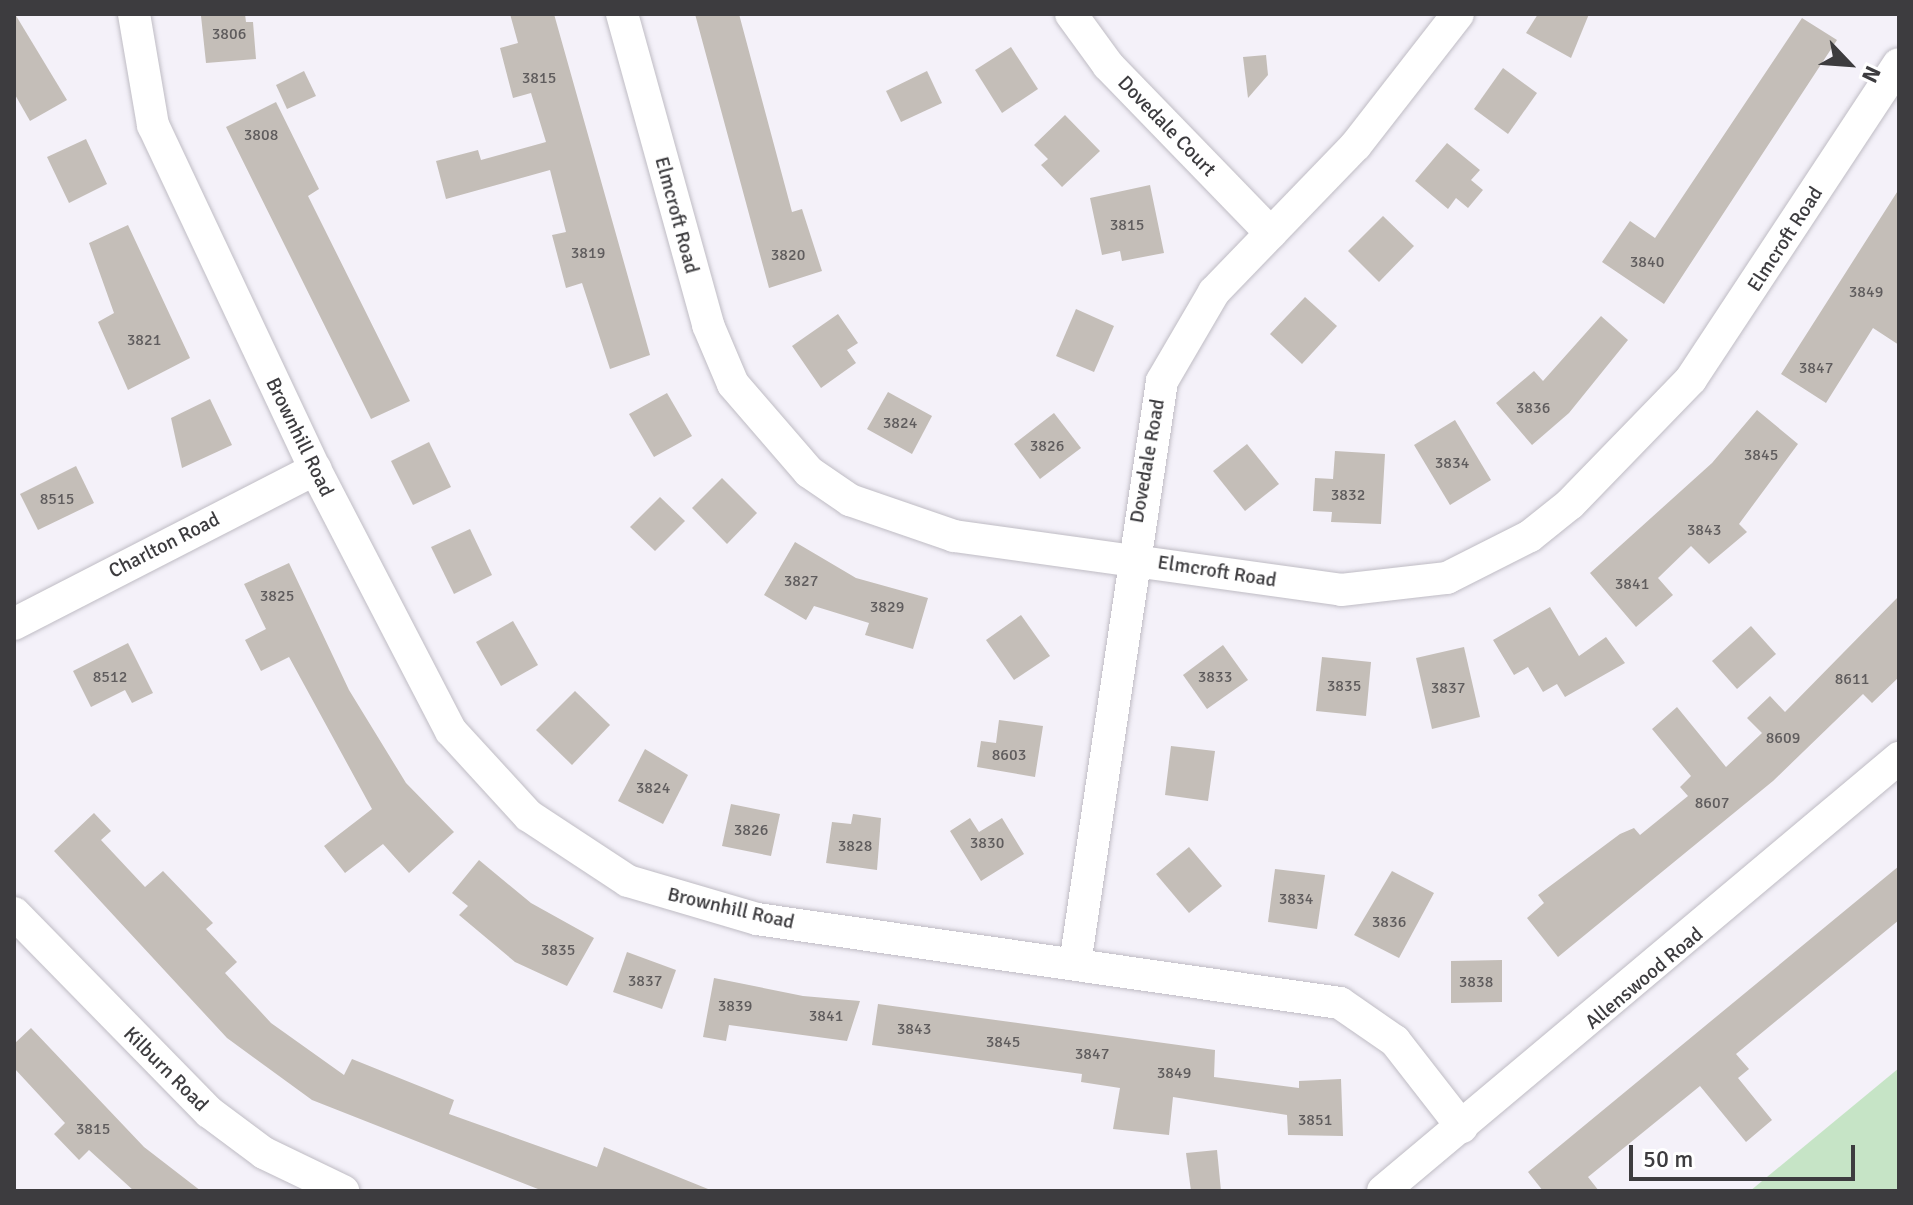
<!DOCTYPE html>
<style>
body{margin:0}
#map{position:relative;width:1913px;height:1205px;overflow:hidden;background:#f4f1f9;font-family:Signika,sans-serif}
div>[style]{position:absolute}
[style*='--x']{left:calc(var(--x)*1px);top:calc(var(--y)*1px);width:calc(var(--w)*1px);rotate:calc(var(--a)*1deg)}
.green>*{inset:0;background:#c6e4c6}
.building>*{inset:0;background:#c4beb8}
.roads{filter:drop-shadow(0 0 2px #bfbcc4) drop-shadow(0 0 2px #bfbcc4)}
.minor>*{height:32px;margin:-16px;padding:0 16px;transform-origin:16px;border-radius:16px;background:#fff}
span{translate:-50% -50%;white-space:nowrap;text-align:center;line-height:1.15;-webkit-text-stroke:6px #fff;paint-order:stroke}
.number-label{font-size:16px;color:#5f5c5d}
.number-label span{-webkit-text-stroke-width:0}
.street-label{font-size:20px;color:#3d3c3f}
.frame{position:absolute;inset:0;border:16px solid #3d3c3f;pointer-events:none}
.north{position:absolute;left:1809px;top:24px;width:80px;height:80px;-webkit-text-stroke:6px #fff;paint-order:stroke;rotate:115deg;font-size:22px;font-weight:700;line-height:32px;text-align:center;color:#3d3c3f}
.north::after{content:'';display:block;margin:auto;width:28px;height:36px;background:#3d3c3f;clip-path:polygon(50% 0,100% 100%,50% 72%,0 100%)}
.scale{position:absolute;left:1629px;top:1145px;width:226px;height:36px;box-sizing:border-box;border:4px solid #3d3c3f;border-top:0;padding-left:10px;font-size:24px;line-height:28px;white-space:nowrap;color:#3d3c3f;-webkit-text-stroke:6px #fff;paint-order:stroke}
</style>
<div id="map">
<div class="green">
<i style="clip-path:polygon(1899px 1068px,1899px 1191px,1750px 1191px)"></i>
</div>
<div class="building">
<i style="clip-path:polygon(15px 14px,67px 100px,30px 121px,14px 93px)"></i>
<i style="clip-path:polygon(245px 14px,246px 22px,253px 22px,256px 59px,206px 63px,201px 16px)"></i>
<i style="clip-path:polygon(510px 14px,554px 14px,650px 355px,610px 369px,582px 283px,566px 288px,552px 235px,566px 232px,550px 170px,446px 199px,436px 161px,478px 150px,481px 160px,546px 142px,531px 93px,513px 98px,500px 48px,518px 43px)"></i>
<i style="clip-path:polygon(695px 14px,739px 14px,792px 212px,802px 209px,822px 271px,769px 288px)"></i>
<i style="clip-path:polygon(1538px 14px,1589px 14px,1571px 58px,1526px 33px)"></i>
<i style="clip-path:polygon(1802px 18px,1837px 40px,1664px 304px,1602px 262px,1630px 221px,1655px 238px)"></i>
<i style="clip-path:polygon(1011px 47px,1038px 89px,1002px 113px,975px 70px)"></i>
<i style="clip-path:polygon(1266px 55px,1268px 75px,1248px 98px,1243px 57px)"></i>
<i style="clip-path:polygon(1503px 68px,1537px 93px,1508px 134px,1474px 109px)"></i>
<i style="clip-path:polygon(304px 71px,316px 96px,287px 109px,276px 85px)"></i>
<i style="clip-path:polygon(927px 71px,942px 103px,901px 122px,886px 91px)"></i>
<i style="clip-path:polygon(276px 102px,319px 189px,308px 196px,410px 401px,371px 419px,226px 127px)"></i>
<i style="clip-path:polygon(1065px 115px,1100px 151px,1062px 187px,1041px 165px,1048px 159px,1034px 145px)"></i>
<i style="clip-path:polygon(86px 139px,107px 184px,69px 203px,47px 157px)"></i>
<i style="clip-path:polygon(1447px 143px,1480px 170px,1471px 180px,1483px 190px,1468px 208px,1456px 198px,1448px 209px,1415px 181px)"></i>
<i style="clip-path:polygon(1150px 185px,1164px 253px,1122px 261px,1120px 251px,1102px 255px,1090px 198px)"></i>
<i style="clip-path:polygon(1899px 189px,1899px 345px,1873px 328px,1826px 403px,1781px 374px)"></i>
<i style="clip-path:polygon(1383px 216px,1414px 246px,1379px 282px,1348px 251px)"></i>
<i style="clip-path:polygon(128px 225px,190px 358px,128px 390px,98px 322px,114px 313px,89px 243px)"></i>
<i style="clip-path:polygon(1305px 297px,1337px 326px,1302px 364px,1270px 334px)"></i>
<i style="clip-path:polygon(1076px 309px,1114px 326px,1094px 372px,1056px 356px)"></i>
<i style="clip-path:polygon(838px 314px,858px 343px,847px 350px,856px 363px,821px 388px,792px 346px)"></i>
<i style="clip-path:polygon(1601px 316px,1628px 340px,1569px 413px,1532px 445px,1496px 403px,1534px 371px,1543px 381px)"></i>
<i style="clip-path:polygon(888px 392px,932px 416px,912px 454px,867px 429px)"></i>
<i style="clip-path:polygon(667px 393px,692px 436px,654px 457px,629px 414px)"></i>
<i style="clip-path:polygon(210px 399px,232px 445px,182px 468px,171px 418px)"></i>
<i style="clip-path:polygon(1757px 410px,1798px 444px,1739px 524px,1747px 532px,1709px 564px,1691px 546px,1658px 578px,1673px 595px,1636px 627px,1590px 573px,1712px 463px)"></i>
<i style="clip-path:polygon(1054px 413px,1081px 448px,1040px 479px,1014px 444px)"></i>
<i style="clip-path:polygon(1455px 420px,1491px 480px,1450px 505px,1414px 445px)"></i>
<i style="clip-path:polygon(429px 442px,451px 487px,413px 505px,391px 461px)"></i>
<i style="clip-path:polygon(1247px 444px,1279px 484px,1245px 511px,1213px 471px)"></i>
<i style="clip-path:polygon(1335px 451px,1385px 454px,1381px 524px,1331px 522px,1332px 512px,1313px 511px,1315px 478px,1333px 479px)"></i>
<i style="clip-path:polygon(76px 466px,94px 503px,38px 530px,20px 494px)"></i>
<i style="clip-path:polygon(722px 478px,757px 513px,727px 544px,692px 508px)"></i>
<i style="clip-path:polygon(660px 497px,685px 521px,655px 551px,630px 527px)"></i>
<i style="clip-path:polygon(470px 529px,492px 575px,454px 594px,431px 547px)"></i>
<i style="clip-path:polygon(795px 542px,856px 578px,928px 598px,913px 649px,865px 635px,869px 623px,814px 606px,806px 620px,764px 595px)"></i>
<i style="clip-path:polygon(289px 563px,349px 690px,406px 783px,454px 832px,409px 873px,383px 844px,345px 873px,324px 846px,372px 809px,289px 657px,261px 671px,245px 640px,266px 629px,244px 584px)"></i>
<i style="clip-path:polygon(1899px 596px,1899px 677px,1872px 703px,1863px 694px,1773px 781px,1558px 957px,1527px 918px,1544px 903px,1538px 895px,1620px 834px,1634px 828px,1640px 835px,1688px 796px,1680px 787px,1691px 776px,1652px 729px,1677px 707px,1726px 767px,1762px 733px,1747px 718px,1770px 696px,1785px 712px)"></i>
<i style="clip-path:polygon(1550px 607px,1579px 656px,1606px 637px,1625px 663px,1565px 697px,1557px 684px,1543px 692px,1528px 667px,1514px 675px,1493px 640px)"></i>
<i style="clip-path:polygon(1021px 615px,1050px 656px,1014px 680px,986px 640px)"></i>
<i style="clip-path:polygon(513px 621px,538px 665px,501px 686px,476px 642px)"></i>
<i style="clip-path:polygon(1751px 626px,1776px 654px,1737px 689px,1712px 661px)"></i>
<i style="clip-path:polygon(128px 643px,153px 693px,132px 703px,125px 690px,91px 707px,73px 671px)"></i>
<i style="clip-path:polygon(1223px 645px,1248px 680px,1207px 709px,1183px 675px)"></i>
<i style="clip-path:polygon(1464px 647px,1480px 717px,1432px 729px,1416px 658px)"></i>
<i style="clip-path:polygon(1322px 657px,1371px 662px,1366px 716px,1316px 711px)"></i>
<i style="clip-path:polygon(575px 691px,610px 725px,572px 765px,536px 730px)"></i>
<i style="clip-path:polygon(999px 720px,1043px 726px,1035px 777px,977px 767px,981px 741px,996px 743px)"></i>
<i style="clip-path:polygon(1171px 746px,1215px 751px,1208px 801px,1165px 795px)"></i>
<i style="clip-path:polygon(645px 749px,688px 775px,663px 824px,618px 801px)"></i>
<i style="clip-path:polygon(731px 804px,780px 814px,771px 856px,722px 846px)"></i>
<i style="clip-path:polygon(94px 813px,111px 831px,101px 840px,145px 887px,163px 871px,213px 923px,206px 929px,237px 962px,225px 973px,271px 1023px,344px 1075px,352px 1059px,454px 1100px,449px 1114px,597px 1167px,604px 1147px,713px 1191px,543px 1191px,312px 1100px,227px 1038px,54px 851px)"></i>
<i style="clip-path:polygon(853px 814px,881px 818px,877px 870px,826px 863px,832px 822px,851px 824px)"></i>
<i style="clip-path:polygon(970px 818px,979px 832px,1002px 818px,1024px 854px,981px 881px,950px 831px)"></i>
<i style="clip-path:polygon(1189px 847px,1222px 886px,1189px 913px,1156px 874px)"></i>
<i style="clip-path:polygon(479px 860px,531px 903px,594px 938px,567px 986px,515px 962px,459px 915px,468px 906px,452px 893px)"></i>
<i style="clip-path:polygon(1899px 866px,1899px 920px,1736px 1054px,1749px 1069px,1738px 1078px,1772px 1120px,1746px 1142px,1700px 1086px,1588px 1177px,1599px 1191px,1543px 1191px,1528px 1172px)"></i>
<i style="clip-path:polygon(1275px 869px,1325px 875px,1317px 929px,1268px 922px)"></i>
<i style="clip-path:polygon(1392px 871px,1434px 893px,1399px 958px,1354px 935px)"></i>
<i style="clip-path:polygon(627px 952px,676px 970px,662px 1009px,613px 992px)"></i>
<i style="clip-path:polygon(1502px 960px,1502px 1002px,1451px 1003px,1451px 961px)"></i>
<i style="clip-path:polygon(714px 978px,803px 996px,860px 1001px,847px 1041px,729px 1025px,726px 1041px,703px 1037px)"></i>
<i style="clip-path:polygon(878px 1004px,1215px 1050px,1214px 1077px,1299px 1088px,1299px 1081px,1341px 1079px,1343px 1136px,1288px 1135px,1287px 1115px,1173px 1097px,1169px 1135px,1113px 1129px,1120px 1088px,1081px 1082px,1082px 1074px,872px 1045px)"></i>
<i style="clip-path:polygon(31px 1028px,144px 1147px,201px 1191px,134px 1191px,89px 1150px,79px 1160px,54px 1134px,65px 1123px,14px 1068px,14px 1044px)"></i>
<i style="clip-path:polygon(1217px 1150px,1221px 1191px,1191px 1191px,1186px 1153px)"></i>
</div>
<div class="roads">
<div class="minor">
<i style="--x:134;--y:14;--w:113;--a:80.3"></i>
<i style="--x:153;--y:125;--w:380;--a:64.8"></i>
<i style="--x:315;--y:469;--w:295;--a:62.6"></i>
<i style="--x:451;--y:731;--w:115;--a:47.5"></i>
<i style="--x:529;--y:816;--w:118;--a:33.3"></i>
<i style="--x:628;--y:881;--w:134;--a:16.4"></i>
<i style="--x:757;--y:919;--w:589;--a:8.2"></i>
<i style="--x:1340;--y:1003;--w:67;--a:34.6"></i>
<i style="--x:1395;--y:1041;--w:109;--a:52.1"></i>
<i style="--x:622;--y:14;--w:323;--a:74.5"></i>
<i style="--x:708;--y:325;--w:64;--a:67"></i>
<i style="--x:733;--y:384;--w:116;--a:49.2"></i>
<i style="--x:809;--y:472;--w:50;--a:34.3"></i>
<i style="--x:850;--y:500;--w:110;--a:19.1"></i>
<i style="--x:954;--y:536;--w:391;--a:7.9"></i>
<i style="--x:1341;--y:590;--w:107;--a:-6.5"></i>
<i style="--x:1447;--y:578;--w:93;--a:-26.8"></i>
<i style="--x:1530;--y:536;--w:51;--a:-38.7"></i>
<i style="--x:1570;--y:504;--w:174;--a:-45.9"></i>
<i style="--x:1691;--y:379;--w:377;--a:-56.6"></i>
<i style="--x:1071;--y:14;--w:63;--a:54"></i>
<i style="--x:1108;--y:65;--w:234;--a:45.9"></i>
<i style="--x:14;--y:624;--w:339;--a:-27.2"></i>
<i style="--x:14;--y:913;--w:279;--a:45.6"></i>
<i style="--x:209;--y:1112;--w:69;--a:36.7"></i>
<i style="--x:264;--y:1153;--w:88;--a:25.7"></i>
<i style="--x:1075;--y:964;--w:589;--a:-81.51"></i>
<i style="--x:1162;--y:381;--w:103;--a:-59.7"></i>
<i style="--x:1214;--y:292;--w:204;--a:-46"></i>
<i style="--x:1356;--y:145;--w:166;--a:-52.1"></i>
<i style="--x:1383;--y:1191;--w:674;--a:-40"></i>
</div>
</div>
<div class="number-label">
<span style="left:229px;top:34px">3806</span>
<span style="left:539px;top:78px">3815</span>
<span style="left:261px;top:135px">3808</span>
<span style="left:1127px;top:225px">3815</span>
<span style="left:588px;top:253px">3819</span>
<span style="left:788px;top:255px">3820</span>
<span style="left:1647px;top:262px">3840</span>
<span style="left:1866px;top:292px">3849</span>
<span style="left:144px;top:340px">3821</span>
<span style="left:1816px;top:368px">3847</span>
<span style="left:1533px;top:408px">3836</span>
<span style="left:900px;top:423px">3824</span>
<span style="left:1047px;top:446px">3826</span>
<span style="left:1761px;top:455px">3845</span>
<span style="left:1452px;top:463px">3834</span>
<span style="left:1348px;top:495px">3832</span>
<span style="left:57px;top:499px">8515</span>
<span style="left:1704px;top:530px">3843</span>
<span style="left:801px;top:581px">3827</span>
<span style="left:1632px;top:584px">3841</span>
<span style="left:277px;top:596px">3825</span>
<span style="left:887px;top:607px">3829</span>
<span style="left:110px;top:677px">8512</span>
<span style="left:1215px;top:677px">3833</span>
<span style="left:1852px;top:679px">8611</span>
<span style="left:1344px;top:686px">3835</span>
<span style="left:1448px;top:688px">3837</span>
<span style="left:1783px;top:738px">8609</span>
<span style="left:1009px;top:755px">8603</span>
<span style="left:653px;top:788px">3824</span>
<span style="left:1712px;top:803px">8607</span>
<span style="left:751px;top:830px">3826</span>
<span style="left:987px;top:843px">3830</span>
<span style="left:855px;top:846px">3828</span>
<span style="left:1296px;top:899px">3834</span>
<span style="left:1389px;top:922px">3836</span>
<span style="left:558px;top:950px">3835</span>
<span style="left:645px;top:981px">3837</span>
<span style="left:1476px;top:982px">3838</span>
<span style="left:735px;top:1006px">3839</span>
<span style="left:826px;top:1016px">3841</span>
<span style="left:914px;top:1029px">3843</span>
<span style="left:1003px;top:1042px">3845</span>
<span style="left:1092px;top:1054px">3847</span>
<span style="left:1174px;top:1073px">3849</span>
<span style="left:1315px;top:1120px">3851</span>
<span style="left:93px;top:1129px">3815</span>
</div>
<div class="street-label">
<span style="left:1167px;top:126px;rotate:46deg">Dovedale Court</span>
<span style="left:677px;top:215px;rotate:75deg">Elmcroft Road</span>
<span style="left:1785px;top:239px;rotate:-57deg">Elmcroft Road</span>
<span style="left:300px;top:437px;rotate:64deg">Brownhill Road</span>
<span style="left:1147px;top:461px;rotate:-80deg">Dovedale Road</span>
<span style="left:164px;top:545px;rotate:-27deg">Charlton Road</span>
<span style="left:1217px;top:571px;rotate:9deg">Elmcroft Road</span>
<span style="left:731px;top:908px;rotate:13deg">Brownhill Road</span>
<span style="left:1644px;top:978px;rotate:-40deg">Allenswood Road</span>
<span style="left:166px;top:1069px;rotate:45deg">Kilburn Road</span>
</div>
<div class="frame"></div>
<div class="north">N</div>
<div class="scale">50 m</div>
</div>
